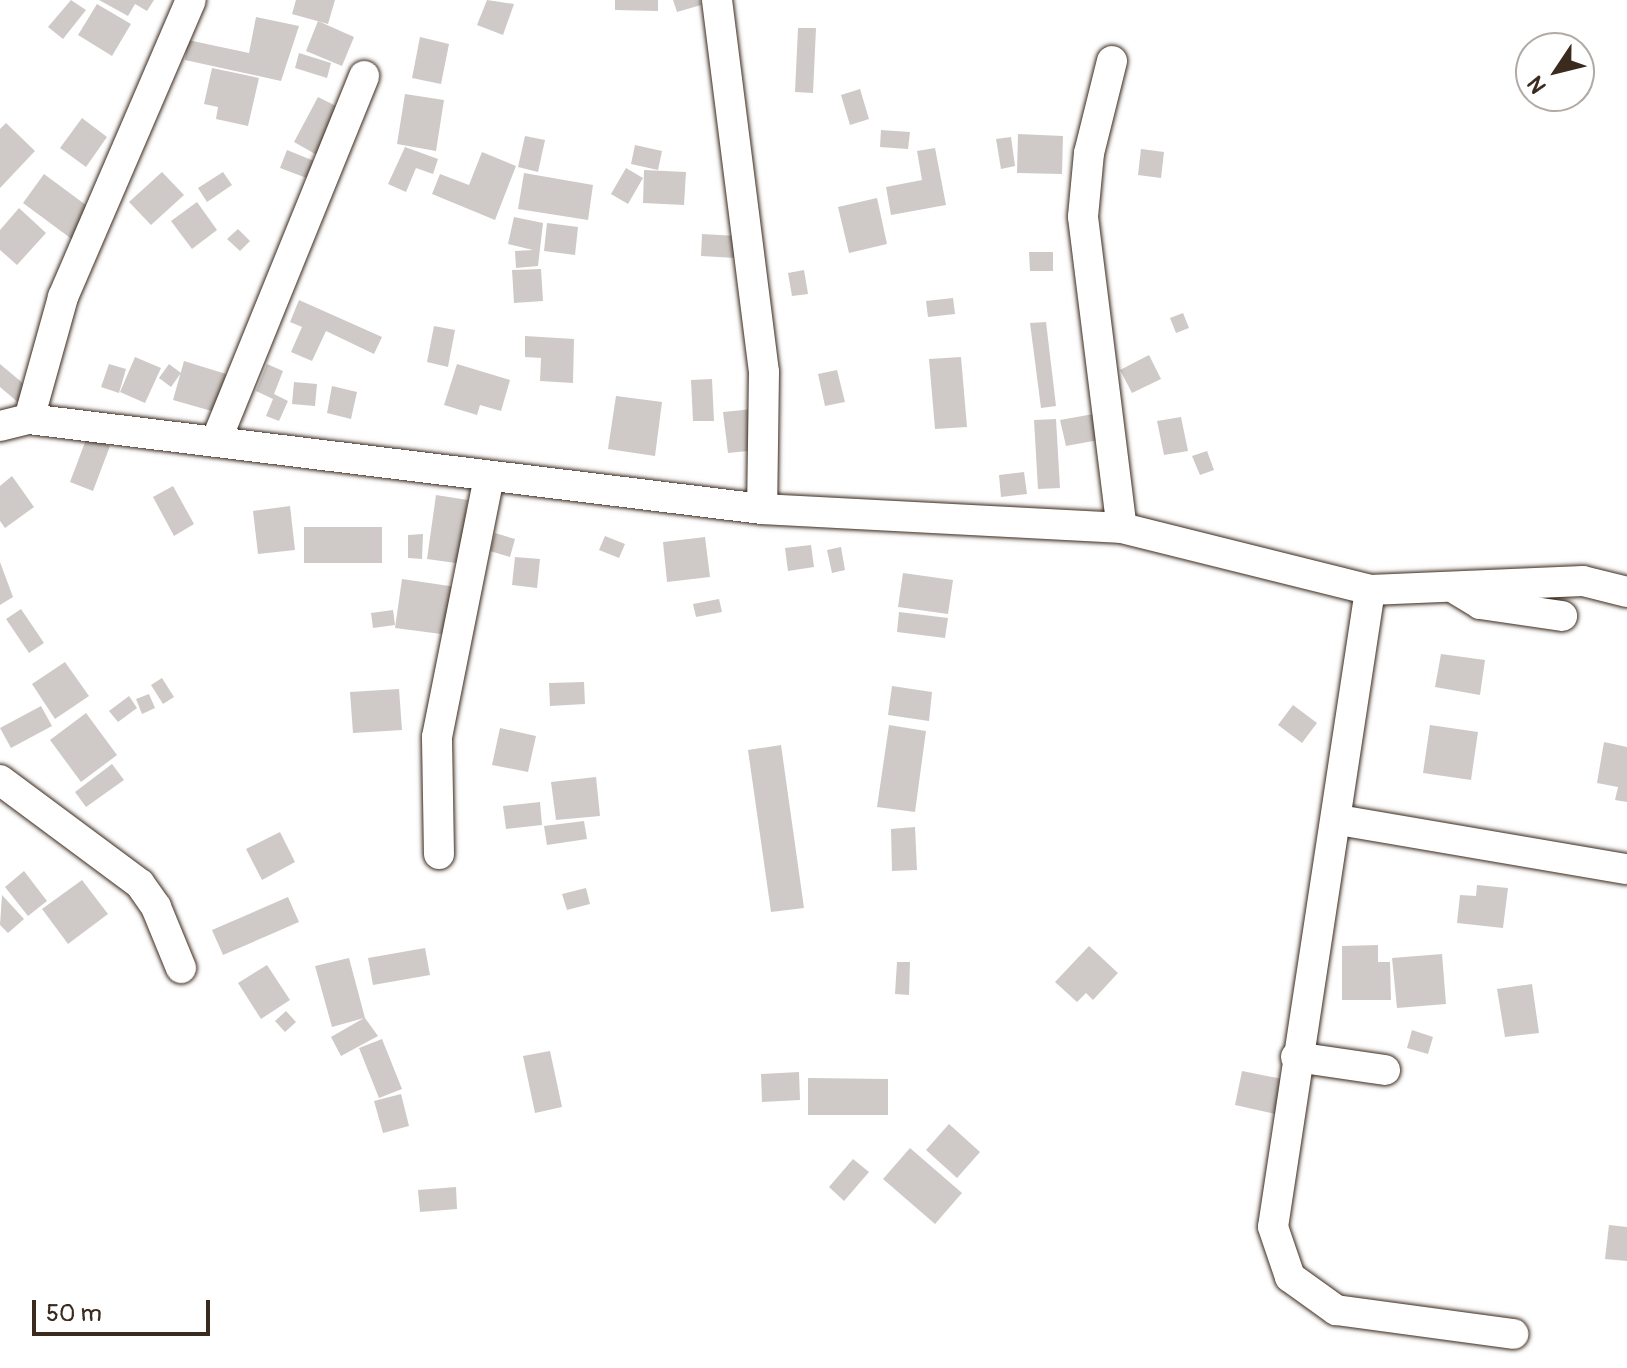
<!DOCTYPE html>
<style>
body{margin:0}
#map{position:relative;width:1627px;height:1368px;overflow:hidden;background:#fff;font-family:Pangolin,sans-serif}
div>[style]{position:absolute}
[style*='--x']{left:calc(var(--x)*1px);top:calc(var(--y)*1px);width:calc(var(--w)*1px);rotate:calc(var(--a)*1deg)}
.building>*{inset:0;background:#cfcac7}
.roads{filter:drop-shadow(0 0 2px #3b2a1e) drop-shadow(0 0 2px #3b2a1e)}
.minor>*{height:30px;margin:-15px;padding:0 15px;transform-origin:15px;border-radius:15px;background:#fff}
span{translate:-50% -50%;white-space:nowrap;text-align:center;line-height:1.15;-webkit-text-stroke:6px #fff;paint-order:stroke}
.north{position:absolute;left:1515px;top:32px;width:80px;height:80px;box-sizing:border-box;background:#fff;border:2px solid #b1aaa5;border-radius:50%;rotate:235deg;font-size:22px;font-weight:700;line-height:32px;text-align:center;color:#3b2a1e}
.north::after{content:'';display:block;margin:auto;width:28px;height:36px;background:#3b2a1e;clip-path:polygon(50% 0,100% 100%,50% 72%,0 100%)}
.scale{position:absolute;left:32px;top:1300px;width:178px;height:36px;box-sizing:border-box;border:4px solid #3b2a1e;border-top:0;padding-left:10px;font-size:24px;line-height:28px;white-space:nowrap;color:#3b2a1e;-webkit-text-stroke:6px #fff;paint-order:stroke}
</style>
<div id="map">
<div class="building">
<i style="clip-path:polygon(71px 0,86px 10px,63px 39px,48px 27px)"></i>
<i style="clip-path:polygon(99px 0,154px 0,147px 11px,135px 4px,128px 16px)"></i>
<i style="clip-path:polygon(296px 0,335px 0,328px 24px,292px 14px)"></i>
<i style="clip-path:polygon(487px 0,514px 4px,503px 35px,477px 25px)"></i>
<i style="clip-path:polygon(615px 0,658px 0,658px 11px,615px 10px)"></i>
<i style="clip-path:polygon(673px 0,700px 0,701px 5px,677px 12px)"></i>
<i style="clip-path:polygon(97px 4px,131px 24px,112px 56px,78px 35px)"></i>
<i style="clip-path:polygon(256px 17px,299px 26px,281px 81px,185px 60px,188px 40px,249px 53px)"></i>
<i style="clip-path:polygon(318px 21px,354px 37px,342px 66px,306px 51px)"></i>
<i style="clip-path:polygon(798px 28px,816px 28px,813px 93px,795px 92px)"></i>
<i style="clip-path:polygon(420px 37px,449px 44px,441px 84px,412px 78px)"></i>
<i style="clip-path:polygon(299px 53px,331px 63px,327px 78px,295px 68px)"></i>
<i style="clip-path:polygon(212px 68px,259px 78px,248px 126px,216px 119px,218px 107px,204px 104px)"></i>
<i style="clip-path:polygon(860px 89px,869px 119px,850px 125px,841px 95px)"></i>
<i style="clip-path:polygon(405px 94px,444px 100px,436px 151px,397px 144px)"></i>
<i style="clip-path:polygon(318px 97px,342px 109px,317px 155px,294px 142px)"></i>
<i style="clip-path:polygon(82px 118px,107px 137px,86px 167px,60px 148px)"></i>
<i style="clip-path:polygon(6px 123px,35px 151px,0 188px,0 129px)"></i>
<i style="clip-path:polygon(881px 130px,910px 132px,908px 149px,880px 147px)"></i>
<i style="clip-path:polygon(1018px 134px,1063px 136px,1062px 174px,1017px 173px)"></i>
<i style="clip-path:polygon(525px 136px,545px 140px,538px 172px,518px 167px)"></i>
<i style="clip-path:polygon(1011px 137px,1015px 166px,1001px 169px,996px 139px)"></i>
<i style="clip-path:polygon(635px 145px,662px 151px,658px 170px,631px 164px)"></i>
<i style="clip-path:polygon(405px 147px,438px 159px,433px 174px,416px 168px,406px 192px,388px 184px)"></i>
<i style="clip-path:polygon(935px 148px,946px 205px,891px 215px,886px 187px,922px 180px,917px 151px)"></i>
<i style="clip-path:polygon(1141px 149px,1164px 152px,1161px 178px,1138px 175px)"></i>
<i style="clip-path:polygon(287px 150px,319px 163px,312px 180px,280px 168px)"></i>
<i style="clip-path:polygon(482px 152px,516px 166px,495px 220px,432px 194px,440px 174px,469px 185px)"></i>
<i style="clip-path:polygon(626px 168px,643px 178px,628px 204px,611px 194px)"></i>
<i style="clip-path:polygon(644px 170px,686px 172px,684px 205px,643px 203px)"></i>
<i style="clip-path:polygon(162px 172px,184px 195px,151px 225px,129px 202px)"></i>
<i style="clip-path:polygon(223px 172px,232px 185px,207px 202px,198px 188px)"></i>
<i style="clip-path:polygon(524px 173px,593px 185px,588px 220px,518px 209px)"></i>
<i style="clip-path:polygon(44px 174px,94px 211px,73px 240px,23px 203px)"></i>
<i style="clip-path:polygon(877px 198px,887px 244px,849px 253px,838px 207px)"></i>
<i style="clip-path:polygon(197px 202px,217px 230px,192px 249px,171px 221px)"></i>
<i style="clip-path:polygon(19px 208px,46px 233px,17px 265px,0 250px,0 230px)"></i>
<i style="clip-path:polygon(514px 217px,543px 223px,538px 266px,516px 268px,515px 251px,533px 250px,508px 244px)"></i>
<i style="clip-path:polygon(547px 223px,578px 227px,575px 255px,544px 251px)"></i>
<i style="clip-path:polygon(238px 229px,250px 241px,240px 251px,227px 239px)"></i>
<i style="clip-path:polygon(702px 234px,737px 236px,736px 258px,701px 256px)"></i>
<i style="clip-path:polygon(1029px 252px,1053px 252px,1053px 271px,1030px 271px)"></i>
<i style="clip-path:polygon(541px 269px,543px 301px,514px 303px,512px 270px)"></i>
<i style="clip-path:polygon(804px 270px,808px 294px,792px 296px,788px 273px)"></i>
<i style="clip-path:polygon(953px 298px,955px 314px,928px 317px,926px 301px)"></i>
<i style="clip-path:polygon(299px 300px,382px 337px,374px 354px,326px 331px,312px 361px,291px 352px,302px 327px,290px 322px)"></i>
<i style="clip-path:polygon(1183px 313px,1189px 328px,1176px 333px,1170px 318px)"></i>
<i style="clip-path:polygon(1046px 322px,1056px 406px,1041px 408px,1030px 323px)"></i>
<i style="clip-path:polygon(434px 326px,455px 330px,448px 367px,427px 362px)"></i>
<i style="clip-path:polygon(525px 336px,574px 339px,573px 383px,540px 381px,541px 358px,525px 357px)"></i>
<i style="clip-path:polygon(1149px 355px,1161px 379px,1132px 393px,1120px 370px)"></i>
<i style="clip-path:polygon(135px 357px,161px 368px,145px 403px,120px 392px)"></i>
<i style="clip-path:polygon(961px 357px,967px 427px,935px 429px,929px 359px)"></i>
<i style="clip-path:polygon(184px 361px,226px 374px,215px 412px,173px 400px)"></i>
<i style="clip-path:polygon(0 364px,31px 390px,20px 404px,0 387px)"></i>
<i style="clip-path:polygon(109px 364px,126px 369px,119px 393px,101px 387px)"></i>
<i style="clip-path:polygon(169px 364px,181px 373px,171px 387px,159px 378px)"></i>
<i style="clip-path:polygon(267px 364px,283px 371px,274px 394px,288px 401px,279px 421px,266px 416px,273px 399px,256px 391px)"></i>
<i style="clip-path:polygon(457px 364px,510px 380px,501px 411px,480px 405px,477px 415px,444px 405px)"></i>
<i style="clip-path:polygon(837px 370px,845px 402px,825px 406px,818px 374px)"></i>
<i style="clip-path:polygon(712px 379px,714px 421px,693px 421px,691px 380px)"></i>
<i style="clip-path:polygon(294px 382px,317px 384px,315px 406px,292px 404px)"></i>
<i style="clip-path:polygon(332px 386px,357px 392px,351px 419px,327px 413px)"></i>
<i style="clip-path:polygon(616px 396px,662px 402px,655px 456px,608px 449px)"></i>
<i style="clip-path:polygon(753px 409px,758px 450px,728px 453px,723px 412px)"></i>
<i style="clip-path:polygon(1099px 413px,1104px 439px,1066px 446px,1060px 420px)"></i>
<i style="clip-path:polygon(1181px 417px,1188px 451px,1164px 455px,1157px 421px)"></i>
<i style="clip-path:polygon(1056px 419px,1060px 488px,1038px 489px,1034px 420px)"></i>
<i style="clip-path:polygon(87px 437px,110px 446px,93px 491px,70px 482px)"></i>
<i style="clip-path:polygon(1207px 451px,1214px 470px,1200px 475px,1192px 456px)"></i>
<i style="clip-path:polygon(1024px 472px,1027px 494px,1001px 497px,999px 475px)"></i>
<i style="clip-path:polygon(12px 476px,34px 507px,5px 528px,0 521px,0 486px)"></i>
<i style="clip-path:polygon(173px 486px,194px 524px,174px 536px,153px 497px)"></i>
<i style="clip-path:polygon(436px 495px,468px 500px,466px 512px,477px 513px,470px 565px,427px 559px)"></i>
<i style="clip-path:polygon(290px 506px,295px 550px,258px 554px,253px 511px)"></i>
<i style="clip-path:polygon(304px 527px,382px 527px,382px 563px,304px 563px)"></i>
<i style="clip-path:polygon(495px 533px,515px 539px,510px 557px,490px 551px)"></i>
<i style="clip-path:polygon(423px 534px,422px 559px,408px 558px,408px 535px)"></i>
<i style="clip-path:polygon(605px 536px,625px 544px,619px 558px,599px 550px)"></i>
<i style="clip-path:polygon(705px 537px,710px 577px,667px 582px,663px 542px)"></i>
<i style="clip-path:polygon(811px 545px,814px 567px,788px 571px,785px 548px)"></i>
<i style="clip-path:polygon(841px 547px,845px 570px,832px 573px,827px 550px)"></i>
<i style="clip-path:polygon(515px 557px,540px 559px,537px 588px,512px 585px)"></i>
<i style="clip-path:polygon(0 562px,13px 597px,0 605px)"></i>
<i style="clip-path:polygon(903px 573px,953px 580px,948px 614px,898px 607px)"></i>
<i style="clip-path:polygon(402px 579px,456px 587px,449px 635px,395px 628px)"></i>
<i style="clip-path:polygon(719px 599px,722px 612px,696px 617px,693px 604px)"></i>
<i style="clip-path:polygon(21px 609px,44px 643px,29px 653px,6px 619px)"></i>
<i style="clip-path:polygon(393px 610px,395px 625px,373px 628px,371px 613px)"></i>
<i style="clip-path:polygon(899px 612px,948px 618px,945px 638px,897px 632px)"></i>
<i style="clip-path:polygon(1441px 654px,1485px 660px,1480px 695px,1435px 687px)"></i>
<i style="clip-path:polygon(65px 662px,89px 696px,55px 719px,32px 684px)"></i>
<i style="clip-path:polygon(162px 678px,174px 697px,163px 704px,151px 685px)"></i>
<i style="clip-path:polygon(584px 682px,585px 704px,550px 706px,549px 683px)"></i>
<i style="clip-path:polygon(892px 686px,932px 692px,929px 721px,888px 715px)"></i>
<i style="clip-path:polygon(399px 689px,402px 730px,353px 733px,350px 692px)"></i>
<i style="clip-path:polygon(149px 694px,155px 708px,142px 714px,136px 699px)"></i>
<i style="clip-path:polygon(129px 696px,137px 708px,118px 722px,109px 711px)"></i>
<i style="clip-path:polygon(1293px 705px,1317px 723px,1302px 743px,1278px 725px)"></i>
<i style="clip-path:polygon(41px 706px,52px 726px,11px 748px,0 728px)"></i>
<i style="clip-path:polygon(86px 713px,117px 755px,81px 782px,50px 740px)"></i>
<i style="clip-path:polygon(889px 725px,926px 731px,915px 812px,877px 807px)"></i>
<i style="clip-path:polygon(1430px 725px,1478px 732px,1471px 780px,1423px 773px)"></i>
<i style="clip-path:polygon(500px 728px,536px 736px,528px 772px,492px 765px)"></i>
<i style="clip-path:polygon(1604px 742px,1627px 747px,1627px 802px,1615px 800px,1618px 787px,1597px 783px)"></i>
<i style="clip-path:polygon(781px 745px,804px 908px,771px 912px,748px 750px)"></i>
<i style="clip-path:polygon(112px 764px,124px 780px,86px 807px,75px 792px)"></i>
<i style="clip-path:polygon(596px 777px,600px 816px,556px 820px,551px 782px)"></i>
<i style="clip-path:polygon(540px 802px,542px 825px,506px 829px,503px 806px)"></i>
<i style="clip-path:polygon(584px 821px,587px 839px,547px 845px,544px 826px)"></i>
<i style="clip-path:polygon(915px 827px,917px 870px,892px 871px,891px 829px)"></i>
<i style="clip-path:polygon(280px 832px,295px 862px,262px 880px,246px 849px)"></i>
<i style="clip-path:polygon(24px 871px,47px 901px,28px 916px,5px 887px)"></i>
<i style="clip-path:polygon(82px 880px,108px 914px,68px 944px,42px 909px)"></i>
<i style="clip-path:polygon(1477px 885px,1508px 888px,1503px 928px,1457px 923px,1460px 895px,1476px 896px)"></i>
<i style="clip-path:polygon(586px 888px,590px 904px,567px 910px,562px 894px)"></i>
<i style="clip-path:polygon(2px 895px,24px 919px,8px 933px,0 925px)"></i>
<i style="clip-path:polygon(288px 897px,299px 922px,223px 955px,212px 930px)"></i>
<i style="clip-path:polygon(1378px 945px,1378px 962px,1390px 962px,1391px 1000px,1342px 1000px,1342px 946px)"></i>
<i style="clip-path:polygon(1089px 946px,1118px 973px,1093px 1000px,1086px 993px,1077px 1002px,1055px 982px)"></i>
<i style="clip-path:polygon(425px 948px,430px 975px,373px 985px,368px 958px)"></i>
<i style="clip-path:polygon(1442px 954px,1446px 1004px,1397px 1008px,1392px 958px)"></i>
<i style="clip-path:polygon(349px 958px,365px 1018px,378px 1036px,341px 1056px,331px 1037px,364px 1018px,332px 1027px,315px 966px)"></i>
<i style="clip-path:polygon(897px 962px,910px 962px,909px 995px,895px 994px)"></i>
<i style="clip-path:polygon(267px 965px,290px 1000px,261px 1019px,238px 983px)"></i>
<i style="clip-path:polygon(1532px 984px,1539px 1033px,1505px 1037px,1497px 989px)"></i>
<i style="clip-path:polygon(286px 1011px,296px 1022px,285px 1032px,275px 1021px)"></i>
<i style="clip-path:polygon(1412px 1030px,1433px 1037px,1428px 1054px,1407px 1048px)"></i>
<i style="clip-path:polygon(382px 1039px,402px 1089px,379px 1098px,359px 1048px)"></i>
<i style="clip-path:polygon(550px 1051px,562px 1107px,535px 1113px,523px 1056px)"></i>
<i style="clip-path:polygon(1242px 1071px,1287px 1080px,1280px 1115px,1235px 1105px)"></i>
<i style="clip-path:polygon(799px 1072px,800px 1100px,762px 1102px,761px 1074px)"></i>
<i style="clip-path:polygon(808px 1078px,888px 1079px,888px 1115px,808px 1115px)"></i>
<i style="clip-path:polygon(401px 1094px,409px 1126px,383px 1133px,374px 1101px)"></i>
<i style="clip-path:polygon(949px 1124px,980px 1152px,957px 1178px,926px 1150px)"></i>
<i style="clip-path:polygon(910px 1148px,962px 1193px,935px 1224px,883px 1179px)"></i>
<i style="clip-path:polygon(853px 1159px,869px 1172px,844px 1201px,829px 1187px)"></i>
<i style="clip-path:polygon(456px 1187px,457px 1209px,420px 1212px,418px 1190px)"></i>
<i style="clip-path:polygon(1609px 1225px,1627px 1227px,1627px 1261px,1605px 1259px)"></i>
</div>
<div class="roads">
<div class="minor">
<i style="--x:717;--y:0;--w:375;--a:82.8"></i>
<i style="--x:764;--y:372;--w:137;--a:90.8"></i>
<i style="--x:1112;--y:61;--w:95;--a:104"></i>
<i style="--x:1089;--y:153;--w:64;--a:95.4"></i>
<i style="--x:1083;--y:217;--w:313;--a:82.9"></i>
<i style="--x:29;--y:419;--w:127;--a:-74.4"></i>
<i style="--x:63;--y:297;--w:323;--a:-66.7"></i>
<i style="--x:0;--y:426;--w:30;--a:-14"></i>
<i style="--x:29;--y:419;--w:739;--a:7"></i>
<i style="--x:762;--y:509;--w:361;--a:3"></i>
<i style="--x:1122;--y:528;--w:256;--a:14"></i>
<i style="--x:1370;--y:590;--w:213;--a:-2.4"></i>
<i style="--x:1583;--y:581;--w:45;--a:14"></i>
<i style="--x:216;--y:441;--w:394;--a:-67.9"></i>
<i style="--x:1370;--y:590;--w:644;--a:98.66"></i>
<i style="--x:1273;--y:1227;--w:53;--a:71.2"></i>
<i style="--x:1290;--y:1277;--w:57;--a:35.7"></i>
<i style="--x:1336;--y:1310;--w:179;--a:7.7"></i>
<i style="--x:1457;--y:590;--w:27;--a:31"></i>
<i style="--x:1480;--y:604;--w:83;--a:8.3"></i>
<i style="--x:0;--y:780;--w:174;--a:36.6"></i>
<i style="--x:140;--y:884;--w:28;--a:55"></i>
<i style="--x:156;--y:907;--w:66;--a:67.7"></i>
<i style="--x:1339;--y:820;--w:292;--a:9.7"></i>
<i style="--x:439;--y:854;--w:117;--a:-91"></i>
<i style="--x:437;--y:737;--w:265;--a:-78.7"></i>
<i style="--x:1296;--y:1057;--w:90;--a:8.3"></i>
</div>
</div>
<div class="north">N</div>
<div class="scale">50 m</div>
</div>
